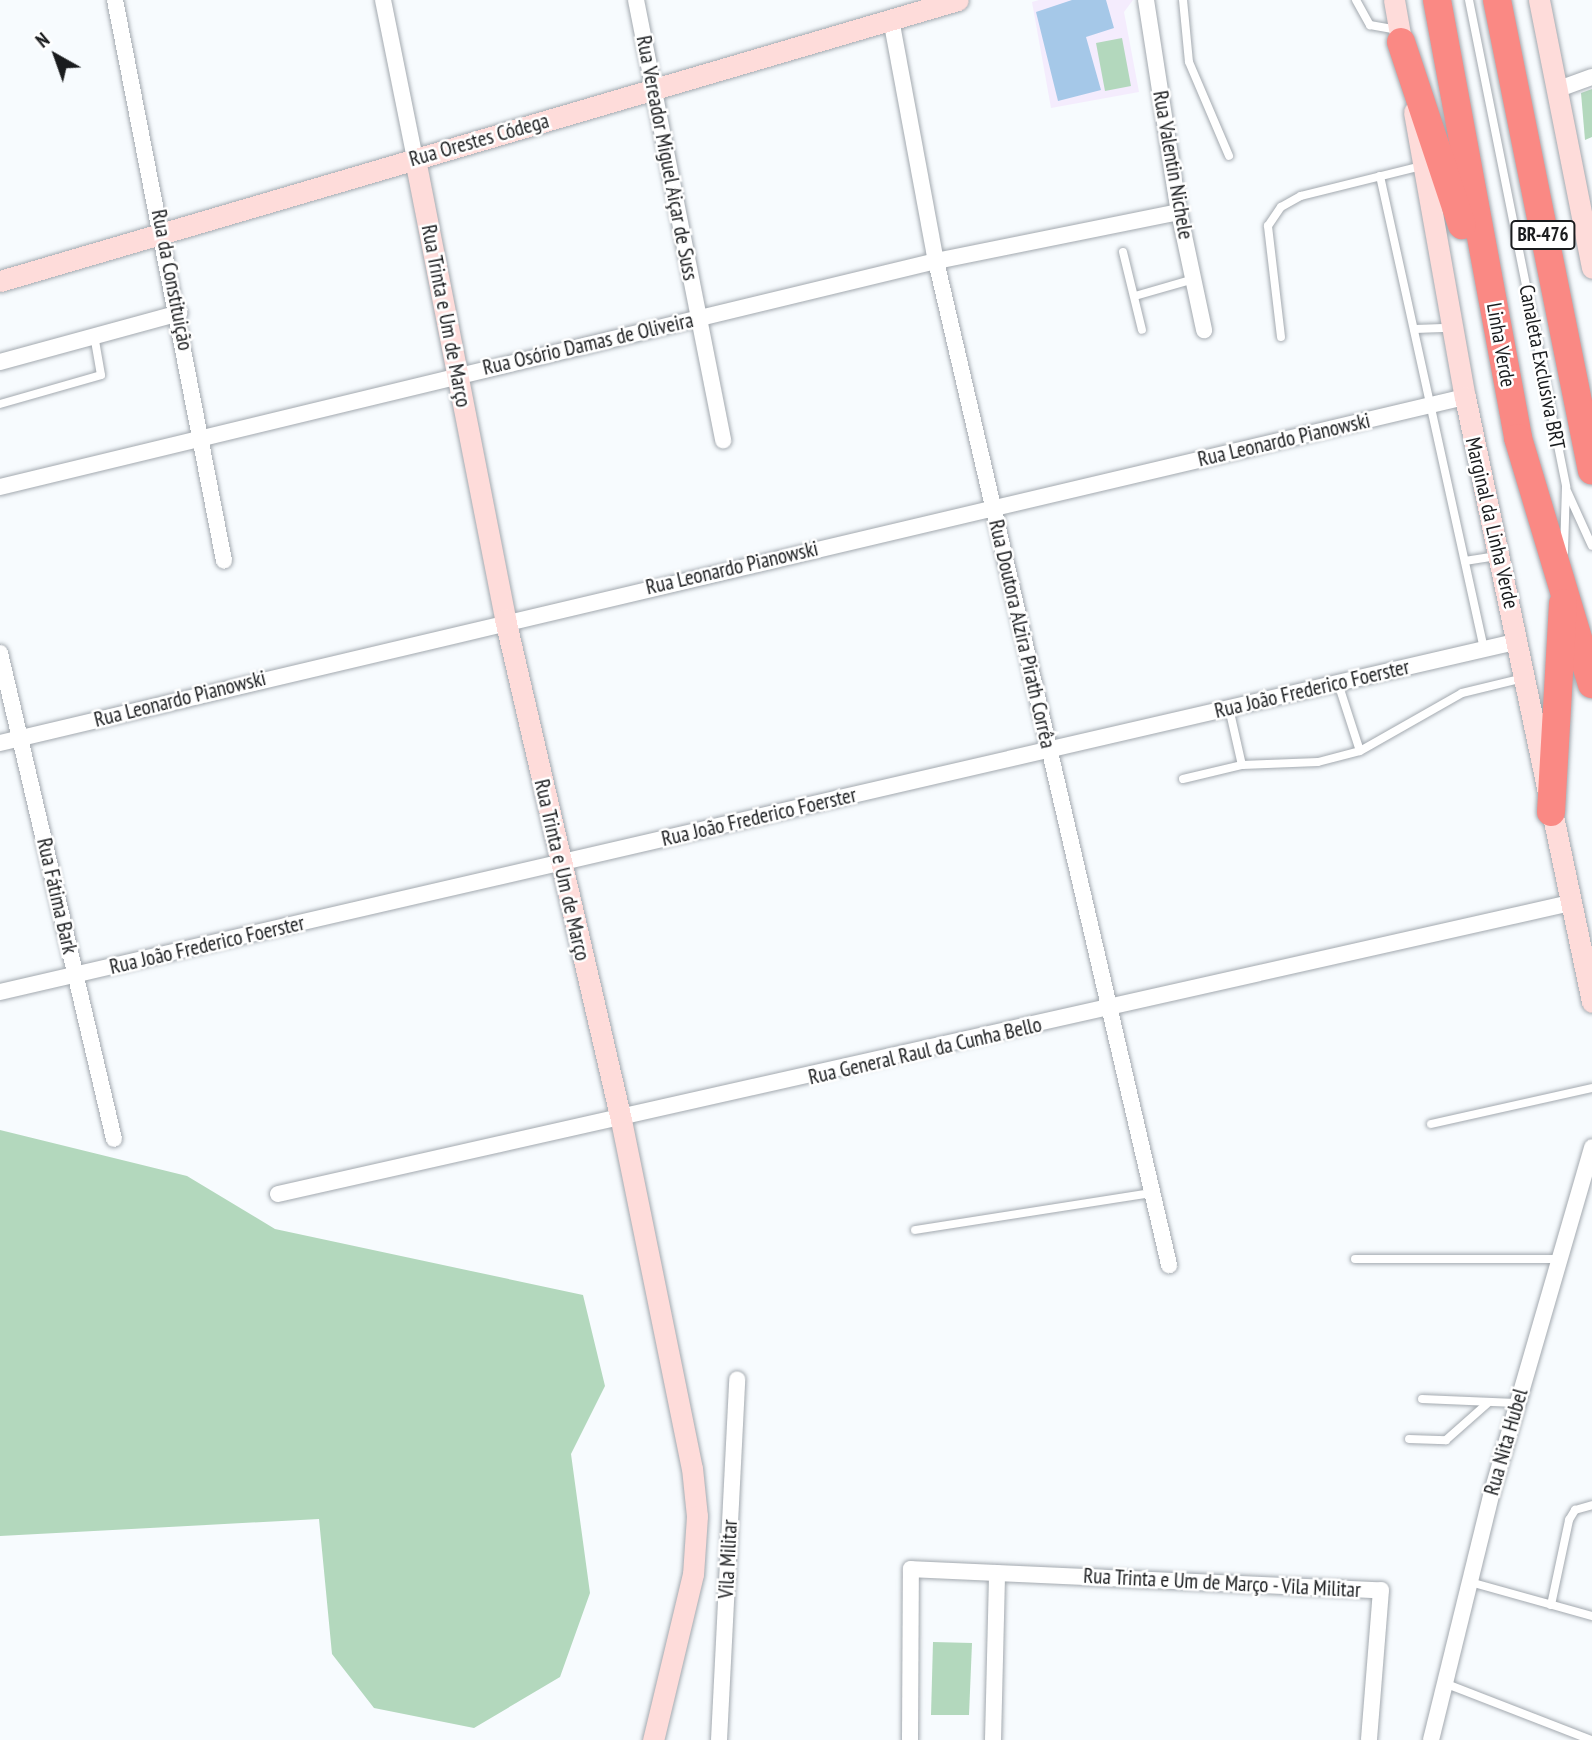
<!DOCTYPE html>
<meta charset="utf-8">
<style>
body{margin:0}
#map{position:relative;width:1592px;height:1740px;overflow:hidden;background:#f7fbfe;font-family:"PT Sans Narrow",sans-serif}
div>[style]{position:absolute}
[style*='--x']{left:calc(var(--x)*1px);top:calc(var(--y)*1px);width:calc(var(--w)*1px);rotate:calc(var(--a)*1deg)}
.education>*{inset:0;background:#f4ecfd}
.green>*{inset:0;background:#b3d8bd}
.building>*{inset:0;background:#a5c8e8}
.roads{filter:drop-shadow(0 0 2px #a3a9af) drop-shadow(0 0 2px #a3a9af)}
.lane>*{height:8px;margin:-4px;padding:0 4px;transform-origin:4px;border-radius:4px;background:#fff}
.street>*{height:16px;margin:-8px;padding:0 8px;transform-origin:8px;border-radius:8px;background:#fff}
.secondary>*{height:21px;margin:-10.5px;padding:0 10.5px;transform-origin:10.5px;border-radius:10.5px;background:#fedcda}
.highway>*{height:28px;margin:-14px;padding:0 14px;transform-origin:14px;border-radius:14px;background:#fa8984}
span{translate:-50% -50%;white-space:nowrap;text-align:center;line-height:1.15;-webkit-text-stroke:5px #fff;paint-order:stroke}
.shield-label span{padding:2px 5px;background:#fff;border:2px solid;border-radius:5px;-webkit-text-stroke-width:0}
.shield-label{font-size:19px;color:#1a1c1e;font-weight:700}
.street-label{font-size:21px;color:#1a1c1e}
.north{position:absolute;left:21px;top:21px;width:70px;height:70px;-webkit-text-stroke:5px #fff;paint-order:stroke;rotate:320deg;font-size:19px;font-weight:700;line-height:28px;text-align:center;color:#1a1c1e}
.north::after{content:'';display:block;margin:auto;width:24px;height:32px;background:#1a1c1e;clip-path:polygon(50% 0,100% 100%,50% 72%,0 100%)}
</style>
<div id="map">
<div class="education">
<i style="clip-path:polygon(1039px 0,1133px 0,1124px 12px,1139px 92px,1051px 108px,1032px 2px)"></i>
</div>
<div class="green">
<i style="clip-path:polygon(1122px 38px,1131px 86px,1105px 91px,1096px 43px)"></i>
<i style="clip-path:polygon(1592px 89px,1592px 137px,1585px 140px,1581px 93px)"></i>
<i style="clip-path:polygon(0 1130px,187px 1176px,275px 1229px,583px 1295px,605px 1386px,571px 1454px,590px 1593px,560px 1677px,474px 1728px,374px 1708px,332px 1654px,319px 1519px,0 1536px)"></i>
<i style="clip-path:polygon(933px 1642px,972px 1643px,969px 1715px,931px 1715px)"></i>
</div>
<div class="building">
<i style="clip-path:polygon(1072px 0,1106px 0,1114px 28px,1086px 37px,1101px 90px,1058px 101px,1036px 12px)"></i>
</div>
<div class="roads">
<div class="lane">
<i style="--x:1183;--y:0;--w:62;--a:84.5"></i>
<i style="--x:1189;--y:62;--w:102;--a:66.9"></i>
<i style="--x:1356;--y:0;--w:29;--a:61"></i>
<i style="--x:1370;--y:25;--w:27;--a:10"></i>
<i style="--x:1469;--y:0;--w:497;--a:78.7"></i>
<i style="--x:1566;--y:487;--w:65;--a:91.8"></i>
<i style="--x:1380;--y:176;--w:484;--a:77.6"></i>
<i style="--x:1123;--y:252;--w:80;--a:76.3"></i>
<i style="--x:1135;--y:296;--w:61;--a:-16.1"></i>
<i style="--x:1415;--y:329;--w:35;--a:-2"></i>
<i style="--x:1281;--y:337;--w:112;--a:-96.7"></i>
<i style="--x:1268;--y:226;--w:23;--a:-56"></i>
<i style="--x:1281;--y:207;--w:23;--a:-29"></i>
<i style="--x:1301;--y:196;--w:124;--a:-14"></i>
<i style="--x:0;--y:404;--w:105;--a:-16"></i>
<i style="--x:101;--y:375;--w:41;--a:-99.9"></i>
<i style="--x:1567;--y:491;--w:60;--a:65.6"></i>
<i style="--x:1465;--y:561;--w:32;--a:-9"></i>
<i style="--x:1338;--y:683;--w:71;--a:72.1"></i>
<i style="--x:1229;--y:708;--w:58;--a:77.2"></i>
<i style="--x:1183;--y:779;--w:61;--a:-13.3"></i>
<i style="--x:1242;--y:765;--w:76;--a:-2.3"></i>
<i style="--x:1318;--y:762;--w:43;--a:-14.7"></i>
<i style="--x:1360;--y:751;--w:117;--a:-29.6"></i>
<i style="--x:1462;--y:693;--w:64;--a:-13.6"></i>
<i style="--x:1431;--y:1124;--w:165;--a:-12.6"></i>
<i style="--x:915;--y:1230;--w:240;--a:-8.9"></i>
<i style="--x:1355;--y:1259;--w:205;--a:0"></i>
<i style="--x:1422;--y:1399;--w:94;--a:2.4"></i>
<i style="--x:1409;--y:1439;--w:37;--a:2"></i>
<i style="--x:1446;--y:1440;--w:57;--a:-41.5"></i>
<i style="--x:1470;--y:1582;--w:127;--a:15.6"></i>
<i style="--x:1551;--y:1605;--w:87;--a:-78"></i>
<i style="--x:1569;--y:1520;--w:12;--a:-59"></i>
<i style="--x:1575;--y:1510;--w:18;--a:-16"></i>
<i style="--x:1444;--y:1683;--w:158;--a:21.2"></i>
</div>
<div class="street">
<i style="--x:115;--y:0;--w:571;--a:79"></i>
<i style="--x:383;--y:0;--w:162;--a:78.6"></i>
<i style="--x:636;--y:0;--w:449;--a:78.8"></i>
<i style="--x:1146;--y:0;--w:215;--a:81.2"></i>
<i style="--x:1179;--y:212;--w:121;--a:78"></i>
<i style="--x:891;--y:19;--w:246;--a:79.5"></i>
<i style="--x:936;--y:261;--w:1031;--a:76.93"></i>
<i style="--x:1556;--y:90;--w:38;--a:-20"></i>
<i style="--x:0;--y:362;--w:186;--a:-15.3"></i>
<i style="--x:0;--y:487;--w:963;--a:-13.57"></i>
<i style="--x:936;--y:261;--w:248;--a:-11.4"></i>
<i style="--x:0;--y:653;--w:499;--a:76.8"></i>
<i style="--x:0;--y:743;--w:1505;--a:-13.29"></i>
<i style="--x:0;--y:992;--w:1559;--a:-13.01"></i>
<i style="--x:278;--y:1194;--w:1324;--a:-12.69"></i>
<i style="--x:719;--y:1740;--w:361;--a:-87.1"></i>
<i style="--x:910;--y:1740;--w:171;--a:-89.7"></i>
<i style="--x:911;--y:1569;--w:470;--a:2.6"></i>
<i style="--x:1381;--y:1590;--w:150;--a:94.6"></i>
<i style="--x:993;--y:1740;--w:167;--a:-88.6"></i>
<i style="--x:1431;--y:1740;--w:255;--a:-76.2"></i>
<i style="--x:1492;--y:1492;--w:359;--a:-73.8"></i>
</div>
<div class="secondary">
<i style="--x:1394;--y:0;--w:58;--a:80"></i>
<i style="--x:1539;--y:0;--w:273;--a:78.8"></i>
<i style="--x:1414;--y:112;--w:290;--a:79.9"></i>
<i style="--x:1465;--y:397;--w:618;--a:78.14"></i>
<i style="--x:415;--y:159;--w:469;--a:78.9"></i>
<i style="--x:505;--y:619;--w:514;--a:76.96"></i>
<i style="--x:621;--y:1120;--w:355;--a:78.5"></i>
<i style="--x:692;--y:1468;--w:48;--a:84.1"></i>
<i style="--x:697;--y:1516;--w:58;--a:93.9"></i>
<i style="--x:693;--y:1574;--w:171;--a:103.5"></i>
<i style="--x:0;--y:281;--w:998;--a:-16.35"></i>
</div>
<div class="highway">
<i style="--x:1437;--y:0;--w:445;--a:79.5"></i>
<i style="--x:1518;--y:438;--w:257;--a:73.3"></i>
<i style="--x:1497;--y:0;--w:480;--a:78.6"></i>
<i style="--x:1401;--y:42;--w:193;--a:71.6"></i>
<i style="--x:1551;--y:812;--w:209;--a:-86.7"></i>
</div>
</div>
<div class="shield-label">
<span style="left:1543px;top:235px">BR-476</span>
</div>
<div class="street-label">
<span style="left:479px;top:140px;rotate:-16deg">Rua Orestes Códega</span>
<span style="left:667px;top:158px;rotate:79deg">Rua Vereador Miguel Aiçar de Suss</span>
<span style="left:1173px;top:165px;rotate:80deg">Rua Valentin Nichele</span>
<span style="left:172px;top:280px;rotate:79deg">Rua da Constituição</span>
<span style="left:446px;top:316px;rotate:79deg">Rua Trinta e Um de Março</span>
<span style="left:588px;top:344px;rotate:-13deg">Rua Osório Damas de Oliveira</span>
<span style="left:1501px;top:345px;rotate:80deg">Linha Verde</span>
<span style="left:1542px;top:367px;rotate:79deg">Canaleta Exclusiva BRT</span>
<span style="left:1284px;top:440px;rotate:-13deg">Rua Leonardo Pianowski</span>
<span style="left:1492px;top:523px;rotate:77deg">Marginal da Linha Verde</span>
<span style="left:732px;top:568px;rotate:-13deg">Rua Leonardo Pianowski</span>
<span style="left:1022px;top:634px;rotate:77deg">Rua Doutora Alzira Pirath Corrêa</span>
<span style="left:1312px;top:689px;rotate:-13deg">Rua João Frederico Foerster</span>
<span style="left:180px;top:699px;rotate:-14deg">Rua Leonardo Pianowski</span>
<span style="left:759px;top:817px;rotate:-13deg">Rua João Frederico Foerster</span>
<span style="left:562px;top:870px;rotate:77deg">Rua Trinta e Um de Março</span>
<span style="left:57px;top:896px;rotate:77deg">Rua Fátima Bark</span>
<span style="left:207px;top:945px;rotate:-13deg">Rua João Frederico Foerster</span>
<span style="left:925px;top:1051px;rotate:-13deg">Rua General Raul da Cunha Bello</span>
<span style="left:1506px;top:1442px;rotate:-74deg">Rua Nita Hubel</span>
<span style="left:728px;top:1559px;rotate:-87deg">Vila Militar</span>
<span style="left:1222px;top:1583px;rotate:3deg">Rua Trinta e Um de Março - Vila Militar</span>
</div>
<div class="north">N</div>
</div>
